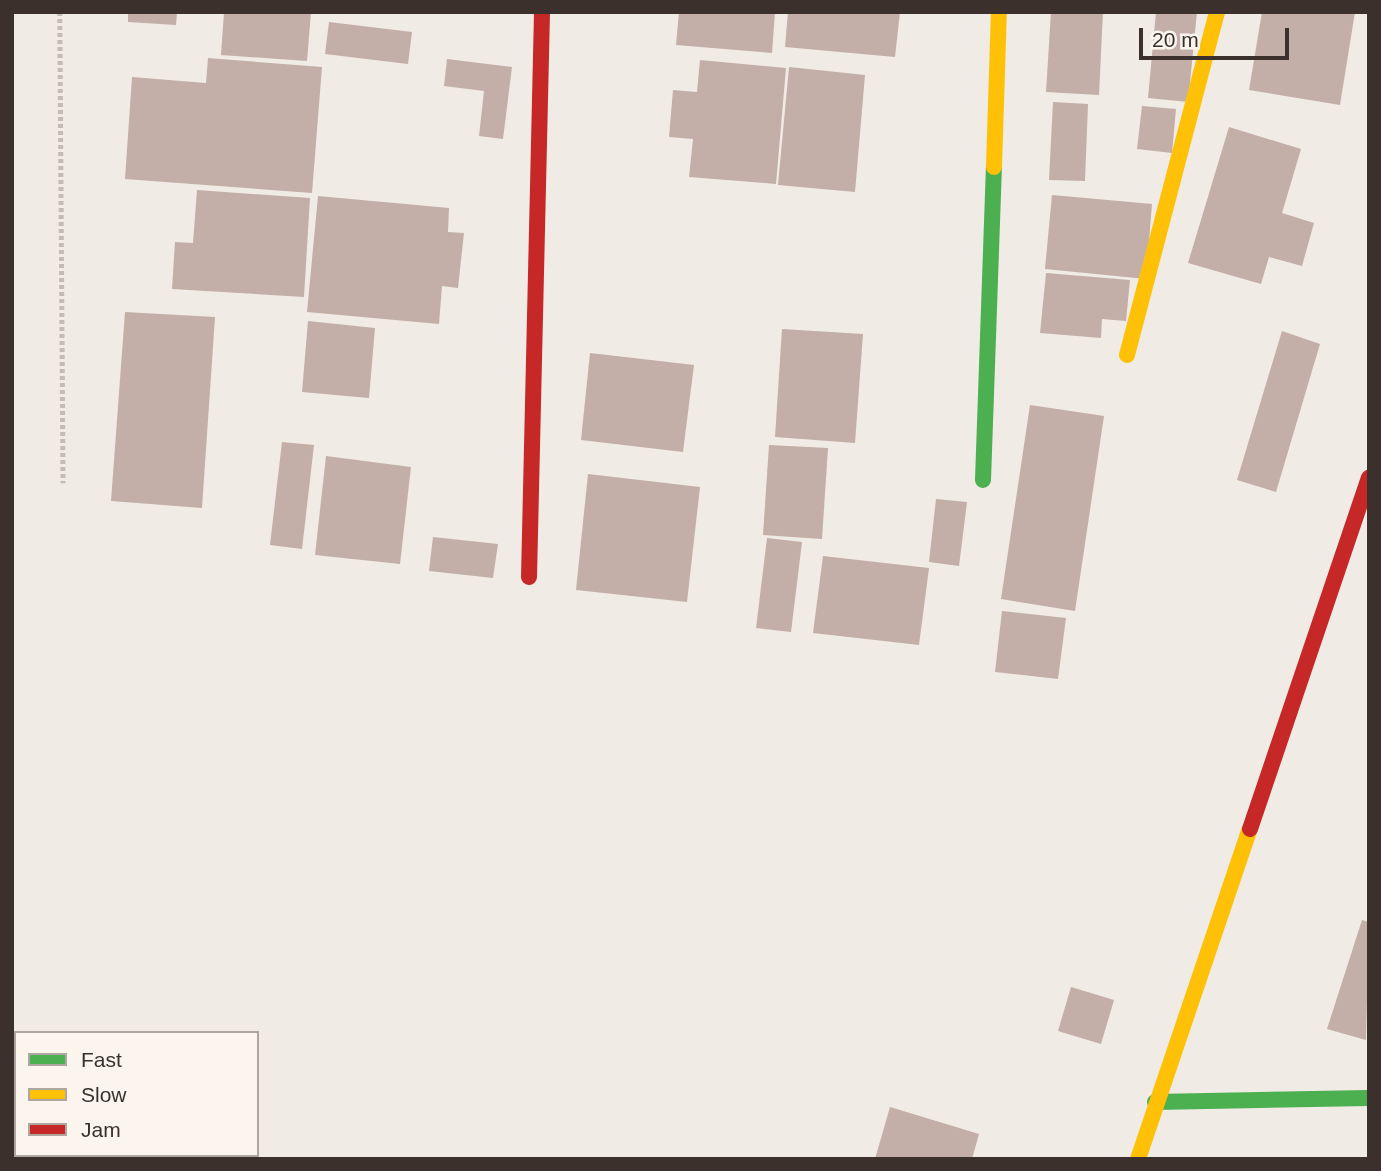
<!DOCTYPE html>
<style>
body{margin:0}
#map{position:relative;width:1381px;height:1171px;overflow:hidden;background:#f0ebe5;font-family:Helvetica,sans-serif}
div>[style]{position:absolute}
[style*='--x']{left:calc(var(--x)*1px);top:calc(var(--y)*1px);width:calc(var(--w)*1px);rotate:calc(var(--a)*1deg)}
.building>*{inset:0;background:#c3afa7}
.path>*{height:4.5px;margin-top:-2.25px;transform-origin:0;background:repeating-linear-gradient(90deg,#c2bbb6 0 3.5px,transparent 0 7px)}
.fast>*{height:16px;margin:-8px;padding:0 8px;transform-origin:8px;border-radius:8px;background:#4caf50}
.slow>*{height:16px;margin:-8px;padding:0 8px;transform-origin:8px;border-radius:8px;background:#ffc107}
.jam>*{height:16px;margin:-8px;padding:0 8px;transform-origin:8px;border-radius:8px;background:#c62828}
span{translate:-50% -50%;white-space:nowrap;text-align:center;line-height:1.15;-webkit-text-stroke:6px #fbf5ee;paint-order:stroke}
.frame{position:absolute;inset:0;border:14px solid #3b302b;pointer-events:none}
.legend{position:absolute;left:14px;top:1031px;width:245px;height:126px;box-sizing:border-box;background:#fbf5ee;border:2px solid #aea6a0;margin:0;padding:9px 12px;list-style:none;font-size:21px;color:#3b302b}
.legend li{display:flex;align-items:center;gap:14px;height:35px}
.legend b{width:35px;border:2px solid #aea6a0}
.scale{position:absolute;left:1139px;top:28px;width:150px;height:32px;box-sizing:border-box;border:4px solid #3b302b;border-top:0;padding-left:9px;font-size:21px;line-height:24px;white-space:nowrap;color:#3b302b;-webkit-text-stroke:5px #fbf5ee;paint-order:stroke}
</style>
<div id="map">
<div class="building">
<i style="clip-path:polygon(128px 12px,177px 12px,176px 25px,128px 22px)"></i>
<i style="clip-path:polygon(224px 12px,311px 12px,307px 61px,221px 55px)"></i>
<i style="clip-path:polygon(679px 12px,775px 12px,772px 53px,676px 45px)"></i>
<i style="clip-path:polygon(788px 12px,900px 12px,895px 57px,785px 47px)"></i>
<i style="clip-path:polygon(1051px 12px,1103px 12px,1099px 95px,1046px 92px)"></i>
<i style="clip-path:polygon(1156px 12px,1197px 12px,1188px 102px,1148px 98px)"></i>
<i style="clip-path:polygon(1262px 12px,1355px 12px,1340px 105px,1249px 90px)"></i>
<i style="clip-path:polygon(329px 22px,412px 32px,408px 64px,325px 54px)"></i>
<i style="clip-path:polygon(208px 58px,322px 67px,312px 193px,125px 179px,132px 77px,206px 83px)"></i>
<i style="clip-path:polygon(447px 59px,512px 67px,503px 139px,479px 136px,484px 91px,444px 86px)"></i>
<i style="clip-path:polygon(700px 60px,786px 68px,776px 184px,689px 177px,693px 139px,669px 137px,673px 90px,697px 92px)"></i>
<i style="clip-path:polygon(789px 67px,865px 75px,855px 192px,778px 185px)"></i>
<i style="clip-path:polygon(1053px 102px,1088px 104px,1085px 181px,1049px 180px)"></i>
<i style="clip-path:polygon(1142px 106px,1176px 109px,1172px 153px,1137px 149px)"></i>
<i style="clip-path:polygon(1229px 127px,1301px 149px,1282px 213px,1314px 223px,1302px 266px,1269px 257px,1261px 284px,1188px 263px)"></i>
<i style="clip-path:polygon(197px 190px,310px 198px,304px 297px,172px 289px,175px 242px,193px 243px)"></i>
<i style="clip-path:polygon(1052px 195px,1152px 204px,1146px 279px,1045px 269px)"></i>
<i style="clip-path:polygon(318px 196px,449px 208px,448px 232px,464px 233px,458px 288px,442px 286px,439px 324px,307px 312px)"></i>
<i style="clip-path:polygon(1046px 273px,1130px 280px,1126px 321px,1102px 319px,1101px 338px,1040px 333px)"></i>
<i style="clip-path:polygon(125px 312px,215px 317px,202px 508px,111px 501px)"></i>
<i style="clip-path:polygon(308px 321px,375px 328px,369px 398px,302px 392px)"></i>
<i style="clip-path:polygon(782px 329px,863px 334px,855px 443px,775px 437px)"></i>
<i style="clip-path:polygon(1282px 331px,1320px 344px,1276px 492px,1237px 480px)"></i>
<i style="clip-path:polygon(590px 353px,694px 365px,683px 452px,581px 440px)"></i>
<i style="clip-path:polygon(1030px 405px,1104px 416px,1075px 611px,1001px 599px)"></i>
<i style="clip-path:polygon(282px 442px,314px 445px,302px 549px,270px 545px)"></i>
<i style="clip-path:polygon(769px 445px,828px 448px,822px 539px,763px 535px)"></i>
<i style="clip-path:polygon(326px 456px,411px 467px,400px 564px,315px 555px)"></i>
<i style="clip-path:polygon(588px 474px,700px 487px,687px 602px,576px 590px)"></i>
<i style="clip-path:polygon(936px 499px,967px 502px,959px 566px,929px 562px)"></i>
<i style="clip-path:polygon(433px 537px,498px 544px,493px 578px,429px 571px)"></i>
<i style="clip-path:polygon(767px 538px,802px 542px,791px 632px,756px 628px)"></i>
<i style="clip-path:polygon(823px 556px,929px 568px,919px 645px,813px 633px)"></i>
<i style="clip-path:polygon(1002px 611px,1066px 618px,1058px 679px,995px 672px)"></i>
<i style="clip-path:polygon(1362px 920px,1369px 922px,1366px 1040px,1327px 1029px)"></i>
<i style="clip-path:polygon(1071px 987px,1114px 1000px,1101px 1044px,1058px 1031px)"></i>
<i style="clip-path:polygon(890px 1107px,979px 1134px,972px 1159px,875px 1159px)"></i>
</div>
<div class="path">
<i style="--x:60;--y:12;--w:471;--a:89.6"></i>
</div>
<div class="fast">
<i style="--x:983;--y:480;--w:313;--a:-88"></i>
<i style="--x:1155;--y:1102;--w:214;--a:-1.1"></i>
</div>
<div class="slow">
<i style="--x:994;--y:167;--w:155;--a:-88.2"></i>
<i style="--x:1127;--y:355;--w:355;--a:-75.3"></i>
<i style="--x:1138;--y:1159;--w:348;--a:-71.3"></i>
</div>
<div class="jam">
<i style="--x:529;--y:577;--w:565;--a:-88.68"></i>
<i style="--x:1250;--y:829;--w:371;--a:-71.3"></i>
</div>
<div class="frame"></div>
<ul class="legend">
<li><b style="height:9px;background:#4caf50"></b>Fast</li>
<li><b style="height:9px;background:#ffc107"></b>Slow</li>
<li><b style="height:9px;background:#c62828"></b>Jam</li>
</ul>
<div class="scale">20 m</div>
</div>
